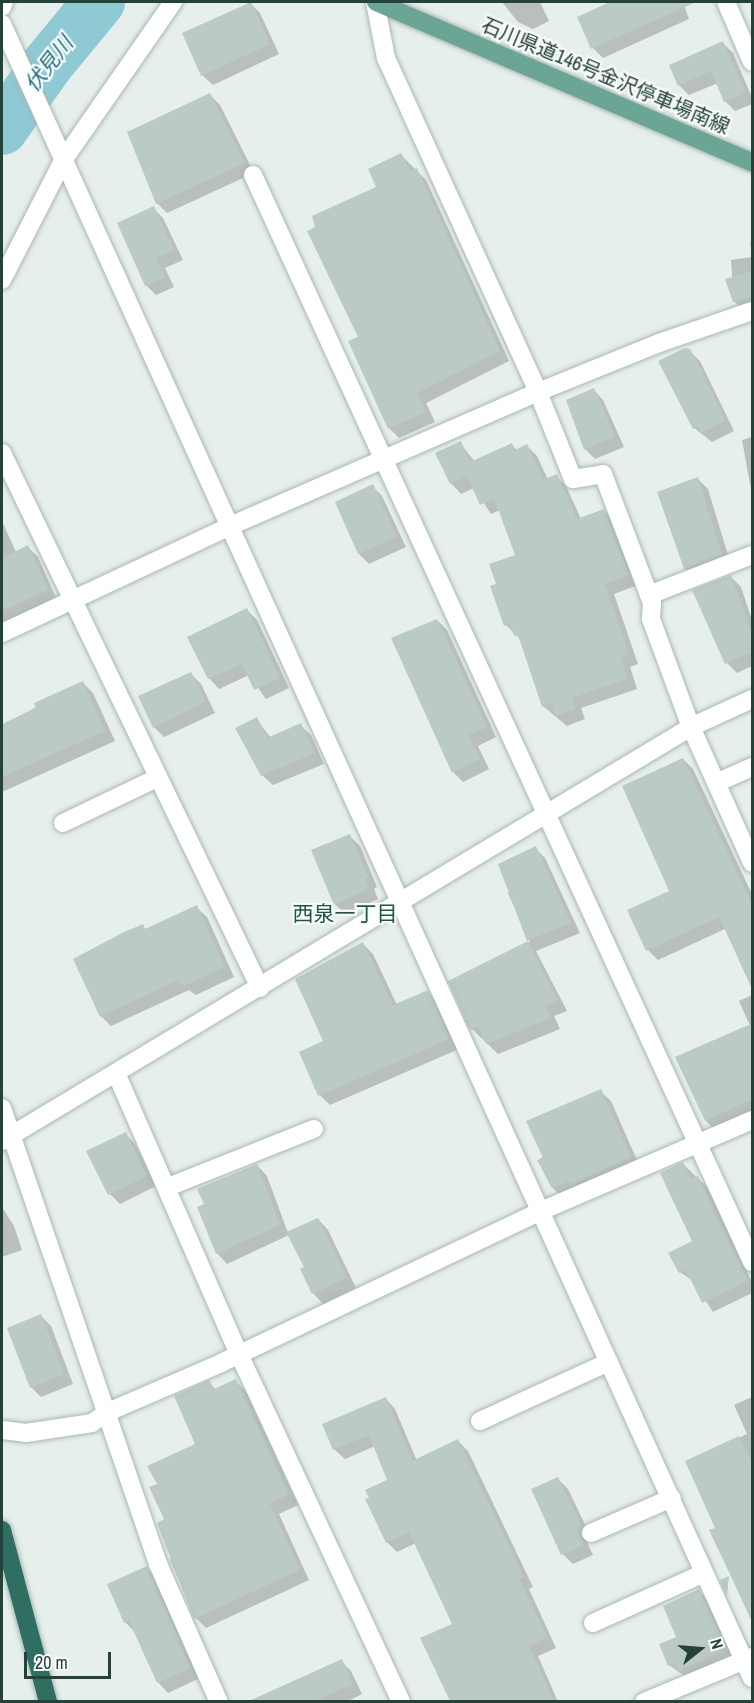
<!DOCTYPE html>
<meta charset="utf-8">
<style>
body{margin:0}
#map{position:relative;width:754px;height:1703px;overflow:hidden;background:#e6efeb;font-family:"Archivo Narrow","Noto Sans JP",sans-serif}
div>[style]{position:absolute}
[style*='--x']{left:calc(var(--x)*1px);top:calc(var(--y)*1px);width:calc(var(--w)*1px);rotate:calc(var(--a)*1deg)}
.shadow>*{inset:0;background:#0003}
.river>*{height:52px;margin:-26px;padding:0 26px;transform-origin:26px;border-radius:26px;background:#8ec9d4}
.building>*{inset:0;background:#bbcac4}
.roads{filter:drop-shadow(0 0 2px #a8b8b2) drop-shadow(0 0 2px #a8b8b2)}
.minor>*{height:18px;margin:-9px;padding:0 9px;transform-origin:9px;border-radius:9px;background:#fff}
.major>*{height:18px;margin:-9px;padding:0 9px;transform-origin:9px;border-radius:9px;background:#6aa596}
.highway>*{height:18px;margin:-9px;padding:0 9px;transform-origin:9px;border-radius:9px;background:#2f6f62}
span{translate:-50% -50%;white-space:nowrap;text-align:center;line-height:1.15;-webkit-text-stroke:4.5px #f7fbf9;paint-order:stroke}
.street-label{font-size:20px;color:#24423a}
.water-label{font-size:21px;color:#1c6f80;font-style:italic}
.neighbourhood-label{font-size:21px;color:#1f5548}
.frame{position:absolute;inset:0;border:3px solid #24423a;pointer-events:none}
.north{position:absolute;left:670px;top:1619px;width:60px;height:60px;-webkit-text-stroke:4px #f7fbf9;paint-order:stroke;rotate:73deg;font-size:16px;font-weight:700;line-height:24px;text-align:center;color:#24423a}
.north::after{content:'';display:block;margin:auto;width:21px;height:27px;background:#24423a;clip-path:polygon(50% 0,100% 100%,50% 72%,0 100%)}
.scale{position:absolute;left:24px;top:1652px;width:87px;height:27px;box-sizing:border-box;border:3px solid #24423a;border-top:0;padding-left:8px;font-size:18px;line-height:21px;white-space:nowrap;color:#24423a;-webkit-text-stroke:4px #f7fbf9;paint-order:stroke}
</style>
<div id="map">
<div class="shadow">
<i style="clip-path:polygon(502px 2px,540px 2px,549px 21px,533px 29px,518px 22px)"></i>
<i style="clip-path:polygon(614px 2px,683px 2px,689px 19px,603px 58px,593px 48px,579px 17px)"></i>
<i style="clip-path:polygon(250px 3px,260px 13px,279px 54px,213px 85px,202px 75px)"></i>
<i style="clip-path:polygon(723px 43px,733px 53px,752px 98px,752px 104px,735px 111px,725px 101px,718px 83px,689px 95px,679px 85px)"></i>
<i style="clip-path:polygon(210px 95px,220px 105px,254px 173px,167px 213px,157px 203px)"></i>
<i style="clip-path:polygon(401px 155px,426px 180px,509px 361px,426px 403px,435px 422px,399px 438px,389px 428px,360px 337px,378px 188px)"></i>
<i style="clip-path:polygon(153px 208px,163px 218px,183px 260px,165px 268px,174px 287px,156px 295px,146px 285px)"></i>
<i style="clip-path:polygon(750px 242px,752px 242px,752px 309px,744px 311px,734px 301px,731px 260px,752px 257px)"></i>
<i style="clip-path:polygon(689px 351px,700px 361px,734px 431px,712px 442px,694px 428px)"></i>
<i style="clip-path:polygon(593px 389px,603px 400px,624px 447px,595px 459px,585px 449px)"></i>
<i style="clip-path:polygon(752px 437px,752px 495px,742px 440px)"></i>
<i style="clip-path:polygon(460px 443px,475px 462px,512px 445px,517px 450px,527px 446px,537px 456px,548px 480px,556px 476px,566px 486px,581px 519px,604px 511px,614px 521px,638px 585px,614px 594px,638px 664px,630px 667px,637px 689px,581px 708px,585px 719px,567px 726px,543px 706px,522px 641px,506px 625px,498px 585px,517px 556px,500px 510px,491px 514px,474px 488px,461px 494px,451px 483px)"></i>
<i style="clip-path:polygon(698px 479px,708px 489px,731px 565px,695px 579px,685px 569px,659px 493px)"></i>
<i style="clip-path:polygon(372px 486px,382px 496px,406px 547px,369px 564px,359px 554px,336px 503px)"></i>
<i style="clip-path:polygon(2px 521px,16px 552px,28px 547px,38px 557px,57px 600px,2px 629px)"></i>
<i style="clip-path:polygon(731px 577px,741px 587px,752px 620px,752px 666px,737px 673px,727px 663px)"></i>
<i style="clip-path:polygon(247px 610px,257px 620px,289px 688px,266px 699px,249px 675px,219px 689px,209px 678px)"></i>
<i style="clip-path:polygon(437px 620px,447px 630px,496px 737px,478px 746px,489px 769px,463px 782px,453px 772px)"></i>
<i style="clip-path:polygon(191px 674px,201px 684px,215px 713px,164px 737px,154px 727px)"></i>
<i style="clip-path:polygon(83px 683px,93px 693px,115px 741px,2px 792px,2px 725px)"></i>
<i style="clip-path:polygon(256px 719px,271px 738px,300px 725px,311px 735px,324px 764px,273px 785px,262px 775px)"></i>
<i style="clip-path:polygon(683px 759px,693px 769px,752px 894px,752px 989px,725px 929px,658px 960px,648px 950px,671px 891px)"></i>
<i style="clip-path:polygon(350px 836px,360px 846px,377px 887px,374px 889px,378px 899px,345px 914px,335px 904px)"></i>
<i style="clip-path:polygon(535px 848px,545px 858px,580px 933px,536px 951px,567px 1011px,554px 1016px,560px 1029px,498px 1054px,472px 1029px,450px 982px,530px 942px,508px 893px)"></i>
<i style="clip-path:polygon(196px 907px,207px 917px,234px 977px,196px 995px,189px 990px,111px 1026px,101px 1016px,142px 926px,147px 930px)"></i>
<i style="clip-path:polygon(363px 944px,373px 954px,397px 1005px,427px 992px,437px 1002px,459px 1049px,330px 1105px,320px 1095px)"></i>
<i style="clip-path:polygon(752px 995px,752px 1114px,716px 1131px,706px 1121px,750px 1026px,739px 1001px)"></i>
<i style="clip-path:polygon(600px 1091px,611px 1101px,640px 1167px,560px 1195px,550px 1185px,539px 1161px)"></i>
<i style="clip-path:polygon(125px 1133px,135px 1144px,156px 1186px,120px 1204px,110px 1194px,88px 1152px)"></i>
<i style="clip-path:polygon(683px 1164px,708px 1188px,752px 1282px,752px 1293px,713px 1312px,693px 1281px,680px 1272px,694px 1242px)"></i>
<i style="clip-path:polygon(257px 1165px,267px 1176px,288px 1233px,318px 1219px,328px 1230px,356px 1288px,323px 1304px,313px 1293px,302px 1270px,306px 1268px,289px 1235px,227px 1264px,217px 1253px)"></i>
<i style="clip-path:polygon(2px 1207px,14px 1226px,22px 1250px,2px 1257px)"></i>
<i style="clip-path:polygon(41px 1316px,51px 1326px,73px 1384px,41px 1397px,31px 1387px)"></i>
<i style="clip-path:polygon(235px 1381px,246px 1391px,298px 1505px,279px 1514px,309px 1580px,206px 1628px,196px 1618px,170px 1560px,173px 1554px,159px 1485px,197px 1445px,209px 1382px,216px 1390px)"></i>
<i style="clip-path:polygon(752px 1397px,752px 1622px,711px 1531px,717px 1528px,687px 1462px,747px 1434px,734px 1405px)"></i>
<i style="clip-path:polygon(385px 1398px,395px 1409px,417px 1461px,458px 1441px,468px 1451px,533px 1587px,529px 1589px,556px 1648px,538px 1656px,558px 1702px,450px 1702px,454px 1624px,416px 1543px,397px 1552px,387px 1542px,389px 1480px,375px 1446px,345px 1459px,334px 1449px)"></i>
<i style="clip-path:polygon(558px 1479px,568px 1489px,591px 1537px,586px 1540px,593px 1555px,573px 1564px,563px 1554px)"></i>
<i style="clip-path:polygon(146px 1567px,156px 1577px,200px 1678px,168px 1693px,158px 1682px,135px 1632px,125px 1622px)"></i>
<i style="clip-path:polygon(699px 1591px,709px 1601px,732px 1653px,732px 1661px,690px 1680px,669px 1665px)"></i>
<i style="clip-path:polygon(341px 1661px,351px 1671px,362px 1694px,346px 1702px,282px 1702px,277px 1691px)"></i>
</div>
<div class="river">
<i style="--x:2;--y:129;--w:78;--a:-54.9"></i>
<i style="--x:47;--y:65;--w:82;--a:-50.5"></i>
</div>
<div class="building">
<i style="clip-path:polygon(251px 2px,270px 44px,201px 76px,182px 33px)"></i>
<i style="clip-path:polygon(610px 2px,696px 2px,591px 49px,577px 17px)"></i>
<i style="clip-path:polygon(723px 41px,746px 93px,724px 102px,711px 71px,678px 86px,669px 65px)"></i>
<i style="clip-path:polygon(210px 93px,245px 163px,156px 204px,127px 132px)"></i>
<i style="clip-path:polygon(401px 153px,410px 171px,417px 168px,500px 351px,417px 393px,426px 412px,388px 429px,348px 341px,358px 337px,307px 231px,315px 227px,312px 216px,376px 187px,368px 169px)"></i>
<i style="clip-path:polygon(154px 206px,174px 250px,156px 258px,165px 277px,145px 286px,117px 223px)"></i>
<i style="clip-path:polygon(753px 271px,753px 296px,733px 302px,725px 279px)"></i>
<i style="clip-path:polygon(685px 348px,690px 349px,702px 371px,725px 421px,701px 433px,698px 426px,693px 429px,658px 361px)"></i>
<i style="clip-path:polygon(594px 388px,615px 436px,584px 450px,566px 400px)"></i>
<i style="clip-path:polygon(461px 441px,470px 462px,512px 443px,515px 450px,527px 444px,543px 480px,557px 474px,577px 519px,604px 509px,629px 575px,605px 584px,629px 654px,621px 657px,628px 679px,572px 698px,576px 709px,555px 716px,551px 704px,542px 707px,518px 635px,514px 636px,510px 624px,504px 626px,490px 586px,496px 584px,489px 564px,515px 555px,494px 498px,480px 505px,467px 476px,450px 484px,435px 453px)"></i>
<i style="clip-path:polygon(698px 477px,722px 555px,684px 569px,657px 492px)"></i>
<i style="clip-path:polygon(373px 484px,397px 537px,358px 554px,335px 502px)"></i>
<i style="clip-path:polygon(28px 545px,48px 589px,2px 611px,2px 558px)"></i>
<i style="clip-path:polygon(731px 575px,753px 637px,753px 652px,725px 664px,692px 590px)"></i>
<i style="clip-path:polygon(247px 608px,280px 678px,254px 690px,242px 664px,208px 679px,187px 637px)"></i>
<i style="clip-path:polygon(437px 619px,487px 727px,469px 735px,480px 759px,452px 773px,391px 638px)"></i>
<i style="clip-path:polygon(191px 672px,206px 702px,153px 728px,138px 696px)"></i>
<i style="clip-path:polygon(83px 681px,105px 731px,2px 777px,2px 724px,36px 708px,34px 703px)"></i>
<i style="clip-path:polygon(257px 717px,267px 738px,301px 723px,315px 753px,261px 776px,235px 728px)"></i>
<i style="clip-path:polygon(683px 758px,753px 906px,753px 989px,719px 917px,646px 951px,627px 910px,669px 891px,622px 786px)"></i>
<i style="clip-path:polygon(350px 834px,368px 877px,365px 879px,368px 889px,334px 905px,311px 850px)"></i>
<i style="clip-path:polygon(536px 846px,571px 923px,527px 941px,498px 864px)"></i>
<i style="clip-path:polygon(197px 905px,225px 967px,184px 986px,178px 980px,100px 1017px,73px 959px,122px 933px,143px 924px,145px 929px)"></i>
<i style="clip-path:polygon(528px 941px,558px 1000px,545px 1006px,551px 1018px,486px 1044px,478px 1026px,470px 1030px,448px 981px)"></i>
<i style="clip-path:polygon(363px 942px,393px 1005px,428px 990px,450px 1039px,318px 1096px,299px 1052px,323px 1041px,295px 979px)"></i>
<i style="clip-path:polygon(753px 1023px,753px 1099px,705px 1121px,675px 1057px)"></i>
<i style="clip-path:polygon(601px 1089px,631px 1157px,570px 1185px,568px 1182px,552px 1188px,537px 1160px,543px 1158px,526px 1121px)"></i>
<i style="clip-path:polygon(126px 1132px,147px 1176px,108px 1195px,86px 1151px)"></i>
<i style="clip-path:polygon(683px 1162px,691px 1179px,698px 1176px,748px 1281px,702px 1303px,686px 1270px,679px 1273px,668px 1253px,692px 1241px,660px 1173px)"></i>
<i style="clip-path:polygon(257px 1164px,280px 1225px,216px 1254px,197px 1207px,204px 1204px,197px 1189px)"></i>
<i style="clip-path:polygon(318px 1218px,347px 1278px,312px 1294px,300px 1269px,304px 1267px,286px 1232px)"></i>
<i style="clip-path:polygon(41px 1314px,64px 1374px,30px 1388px,7px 1328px)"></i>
<i style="clip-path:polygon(236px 1379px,289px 1494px,270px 1504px,300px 1570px,194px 1619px,157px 1523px,164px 1519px,149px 1487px,157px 1484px,147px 1466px,195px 1444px,174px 1396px,209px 1380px,214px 1389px)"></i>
<i style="clip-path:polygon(386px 1397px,412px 1461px,458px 1439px,524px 1577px,519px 1579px,547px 1637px,529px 1646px,554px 1701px,450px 1701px,420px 1638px,452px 1624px,409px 1532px,386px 1543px,365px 1499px,369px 1498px,365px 1490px,387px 1480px,369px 1435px,333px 1450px,322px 1424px)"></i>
<i style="clip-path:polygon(739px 1436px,753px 1465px,753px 1623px,709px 1530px,715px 1528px,685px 1461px)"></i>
<i style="clip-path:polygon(558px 1477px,582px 1527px,577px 1529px,584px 1545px,561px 1555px,531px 1489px)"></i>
<i style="clip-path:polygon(147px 1566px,191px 1668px,157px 1683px,129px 1621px,124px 1623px,107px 1584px)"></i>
<i style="clip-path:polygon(729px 1576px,727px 1596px,720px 1580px)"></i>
<i style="clip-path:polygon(699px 1589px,723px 1641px,722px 1651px,678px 1671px,675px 1663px,668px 1666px,659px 1644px,676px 1637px,663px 1606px)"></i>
<i style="clip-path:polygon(342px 1659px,353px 1684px,314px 1701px,249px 1701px)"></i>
</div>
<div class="roads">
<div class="minor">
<i style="--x:375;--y:2;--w:57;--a:78.9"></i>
<i style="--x:386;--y:58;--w:367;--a:65.5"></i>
<i style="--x:538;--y:392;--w:94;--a:68.1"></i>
<i style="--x:573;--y:479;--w:30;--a:-9"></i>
<i style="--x:603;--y:474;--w:138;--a:69.2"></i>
<i style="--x:652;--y:603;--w:16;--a:94"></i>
<i style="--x:651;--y:619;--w:115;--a:69.7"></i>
<i style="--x:691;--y:727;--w:149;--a:65.8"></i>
<i style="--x:726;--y:2;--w:65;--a:66.6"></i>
<i style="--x:2;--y:7;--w:5;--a:-68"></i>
<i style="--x:2;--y:24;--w:1816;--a:65.61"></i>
<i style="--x:253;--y:175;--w:1196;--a:65.34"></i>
<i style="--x:2;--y:280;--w:136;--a:-62.9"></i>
<i style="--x:64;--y:159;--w:191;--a:-55.2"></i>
<i style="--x:2;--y:453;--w:594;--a:64.25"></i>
<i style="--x:649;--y:595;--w:110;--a:-21.2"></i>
<i style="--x:2;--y:633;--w:252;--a:-25.1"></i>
<i style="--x:230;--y:526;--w:336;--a:-23.5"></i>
<i style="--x:538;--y:392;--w:131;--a:-22"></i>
<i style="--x:659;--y:343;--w:98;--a:-19"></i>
<i style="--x:716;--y:783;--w:39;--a:-24"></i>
<i style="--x:63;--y:823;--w:104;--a:-25.6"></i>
<i style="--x:116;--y:1073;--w:305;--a:66.4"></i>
<i style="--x:238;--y:1352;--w:386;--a:65"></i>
<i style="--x:2;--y:1108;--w:482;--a:71.1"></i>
<i style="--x:158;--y:1564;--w:151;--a:66.2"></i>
<i style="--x:2;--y:1141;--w:804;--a:-31"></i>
<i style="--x:691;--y:727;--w:67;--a:-24.7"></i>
<i style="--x:168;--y:1187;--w:157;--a:-21.7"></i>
<i style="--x:480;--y:1421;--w:142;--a:-24.6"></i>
<i style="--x:2;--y:1430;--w:24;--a:7"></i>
<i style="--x:26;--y:1433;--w:67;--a:-8.6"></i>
<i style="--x:92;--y:1423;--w:19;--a:-35"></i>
<i style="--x:108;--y:1412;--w:123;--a:-23.4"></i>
<i style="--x:221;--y:1363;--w:354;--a:-25.4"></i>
<i style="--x:541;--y:1211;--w:230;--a:-23.3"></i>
<i style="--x:591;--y:1533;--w:88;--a:-23.4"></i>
<i style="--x:593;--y:1623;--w:122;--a:-24.2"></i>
<i style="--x:644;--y:1702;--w:117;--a:-22.6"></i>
</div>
<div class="major">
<i style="--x:376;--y:2;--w:409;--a:23.1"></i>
</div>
<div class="highway">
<i style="--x:2;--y:1530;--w:178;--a:75"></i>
</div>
</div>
<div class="street-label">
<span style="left:606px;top:75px;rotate:23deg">石川県道146号金沢停車場南線</span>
</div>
<div class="water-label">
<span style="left:49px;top:64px;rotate:-52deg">伏見川</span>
</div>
<div class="neighbourhood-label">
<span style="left:345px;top:914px">西泉一丁目</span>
</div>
<div class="frame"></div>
<div class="north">N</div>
<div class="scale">20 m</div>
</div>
